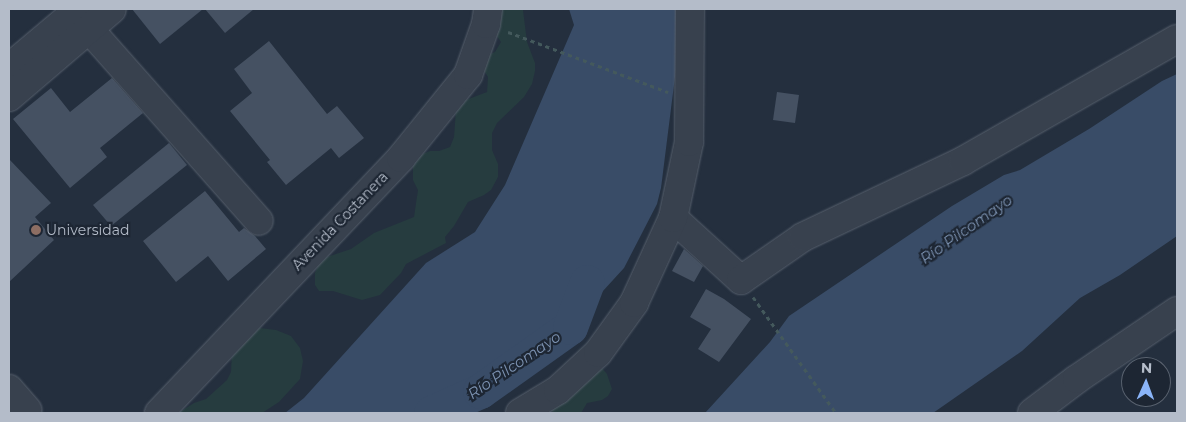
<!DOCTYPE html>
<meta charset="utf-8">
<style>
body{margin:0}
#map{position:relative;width:1186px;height:422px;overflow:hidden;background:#242f3e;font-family:Montserrat,sans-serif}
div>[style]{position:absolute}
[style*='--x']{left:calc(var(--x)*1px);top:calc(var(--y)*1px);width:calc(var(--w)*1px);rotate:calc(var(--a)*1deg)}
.green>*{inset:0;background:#263c3f}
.water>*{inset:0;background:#394c67}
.river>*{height:35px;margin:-17.5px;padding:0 17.5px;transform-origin:17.5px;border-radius:17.5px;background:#394c67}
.building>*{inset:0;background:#455162}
.path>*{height:3px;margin-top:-1.5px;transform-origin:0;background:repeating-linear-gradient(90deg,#44595c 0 4px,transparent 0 8px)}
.roads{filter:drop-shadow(0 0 1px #565f6c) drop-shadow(0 0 1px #565f6c)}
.minor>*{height:28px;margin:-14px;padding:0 14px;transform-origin:14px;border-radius:14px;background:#38414e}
.dots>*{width:14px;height:14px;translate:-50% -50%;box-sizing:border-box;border:2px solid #1d2633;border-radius:50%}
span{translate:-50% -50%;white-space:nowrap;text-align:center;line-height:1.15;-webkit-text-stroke:4.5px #1d2633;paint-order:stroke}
.street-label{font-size:14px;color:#b4bcc9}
.poi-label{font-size:14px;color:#b4bcc9}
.left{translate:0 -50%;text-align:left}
.water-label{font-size:15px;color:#7c92b1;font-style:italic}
.frame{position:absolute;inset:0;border:10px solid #b4bcc9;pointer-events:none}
.north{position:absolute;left:1121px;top:357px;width:50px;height:50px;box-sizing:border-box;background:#1d2633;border:1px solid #59626f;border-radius:50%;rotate:2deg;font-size:14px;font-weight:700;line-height:20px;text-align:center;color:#b4bcc9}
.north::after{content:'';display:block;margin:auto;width:18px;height:22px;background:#8ab4f8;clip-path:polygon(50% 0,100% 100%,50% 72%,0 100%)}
</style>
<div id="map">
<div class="green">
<i style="clip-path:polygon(493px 9px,523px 10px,527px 42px,535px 63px,535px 71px,532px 84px,524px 97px,497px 123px,492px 133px,492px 150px,498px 164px,498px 177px,491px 190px,484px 195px,468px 202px,454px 226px,445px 237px,446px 243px,406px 264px,401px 273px,380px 295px,362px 300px,333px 291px,319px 291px,315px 285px,315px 273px,321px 259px,351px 249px,374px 233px,414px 217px,418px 190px,413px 180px,413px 162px,420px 155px,430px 151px,439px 151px,450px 147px,454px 137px,456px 110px,466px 100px,487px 92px,488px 77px,483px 69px,488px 55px,495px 52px,501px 42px,493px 31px)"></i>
<i style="clip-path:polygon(252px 327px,276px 330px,291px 336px,300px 348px,303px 361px,300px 379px,279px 402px,262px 413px,178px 413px,194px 403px,206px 399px,227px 380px,231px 372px,232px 350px)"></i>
<i style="clip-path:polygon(594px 368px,602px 368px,607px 374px,612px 389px,608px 396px,602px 400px,587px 403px,581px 413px,553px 413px,551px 407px)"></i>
</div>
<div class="water">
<i style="clip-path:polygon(569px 9px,680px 9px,678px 53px,661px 188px,657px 204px,624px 268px,570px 327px,565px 328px,554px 339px,520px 377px,462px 413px,285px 413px,304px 398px,426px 263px,475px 232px,505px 185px,574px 25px)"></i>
<i style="clip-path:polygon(1177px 74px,1177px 236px,1120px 275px,1080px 298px,1022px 351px,933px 413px,705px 413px,770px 342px,789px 316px,952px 206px,1004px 175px,1020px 170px,1089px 129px,1162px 81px)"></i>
</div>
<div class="river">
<i style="--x:431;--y:413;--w:54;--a:-24.2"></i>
<i style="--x:480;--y:391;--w:110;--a:-35.4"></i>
<i style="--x:570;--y:327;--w:48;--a:-69.3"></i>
</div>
<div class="building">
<i style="clip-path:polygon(132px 9px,203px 9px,160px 44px)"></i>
<i style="clip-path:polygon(205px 9px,254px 9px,225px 33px)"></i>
<i style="clip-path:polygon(269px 41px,327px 114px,337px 106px,364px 138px,339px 158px,331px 148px,286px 185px,267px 162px,270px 160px,230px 111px,252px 93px,234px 69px)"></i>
<i style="clip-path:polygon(112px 78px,143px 113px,100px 148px,107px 157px,70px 188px,13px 119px,51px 88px,70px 112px)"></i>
<i style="clip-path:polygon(777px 92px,799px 95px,795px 123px,773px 120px)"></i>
<i style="clip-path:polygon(169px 143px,187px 165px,111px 226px,93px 205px)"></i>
<i style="clip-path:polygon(9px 159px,51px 203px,35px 217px,54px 240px,9px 282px)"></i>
<i style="clip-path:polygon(205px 191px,239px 232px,244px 228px,255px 236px,266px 249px,228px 281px,208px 256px,176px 282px,143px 241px)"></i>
<i style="clip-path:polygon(684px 249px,703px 266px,694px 282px,672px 271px)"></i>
<i style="clip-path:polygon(706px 289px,724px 299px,751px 319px,719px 362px,698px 349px,711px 329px,690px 317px)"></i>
</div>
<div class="path">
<i style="--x:508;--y:32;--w:171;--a:20.6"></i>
<i style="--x:753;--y:297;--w:143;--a:54.4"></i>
</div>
<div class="roads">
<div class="minor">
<i style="--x:89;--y:29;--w:256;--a:48.5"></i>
<i style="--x:9;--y:68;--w:92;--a:-40.1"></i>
<i style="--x:9;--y:97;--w:135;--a:-40.5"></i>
<i style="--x:673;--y:218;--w:92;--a:42.4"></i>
<i style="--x:741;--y:280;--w:75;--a:-34.7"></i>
<i style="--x:803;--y:237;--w:177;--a:-25.4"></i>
<i style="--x:963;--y:161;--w:246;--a:-29.7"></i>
<i style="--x:9;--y:389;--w:28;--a:49"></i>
<i style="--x:159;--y:413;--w:352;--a:-46.5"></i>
<i style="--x:401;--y:158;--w:107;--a:-51.1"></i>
<i style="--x:468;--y:75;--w:54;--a:-70.6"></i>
<i style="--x:486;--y:24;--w:15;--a:-82"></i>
<i style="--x:520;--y:413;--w:44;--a:-31.2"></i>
<i style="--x:558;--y:390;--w:54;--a:-42.8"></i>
<i style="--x:598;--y:353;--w:62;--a:-54.2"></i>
<i style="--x:634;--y:303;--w:94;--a:-65.4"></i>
<i style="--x:673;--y:218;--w:78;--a:-78.1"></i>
<i style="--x:689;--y:142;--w:133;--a:-89.6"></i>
<i style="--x:1032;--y:413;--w:56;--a:-37.1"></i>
<i style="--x:1077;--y:379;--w:121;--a:-34.2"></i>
</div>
</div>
<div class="dots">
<i style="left:36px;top:230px;background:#8d6e63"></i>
</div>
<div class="street-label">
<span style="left:340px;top:221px;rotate:-46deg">Avenida Costanera</span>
</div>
<div class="poi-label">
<span class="left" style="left:46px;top:230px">Universidad</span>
</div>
<div class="water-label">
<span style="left:966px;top:229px;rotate:-35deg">Río Pilcomayo</span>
<span style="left:514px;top:365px;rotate:-34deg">Río Pilcomayo</span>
</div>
<div class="frame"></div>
<div class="north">N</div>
</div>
